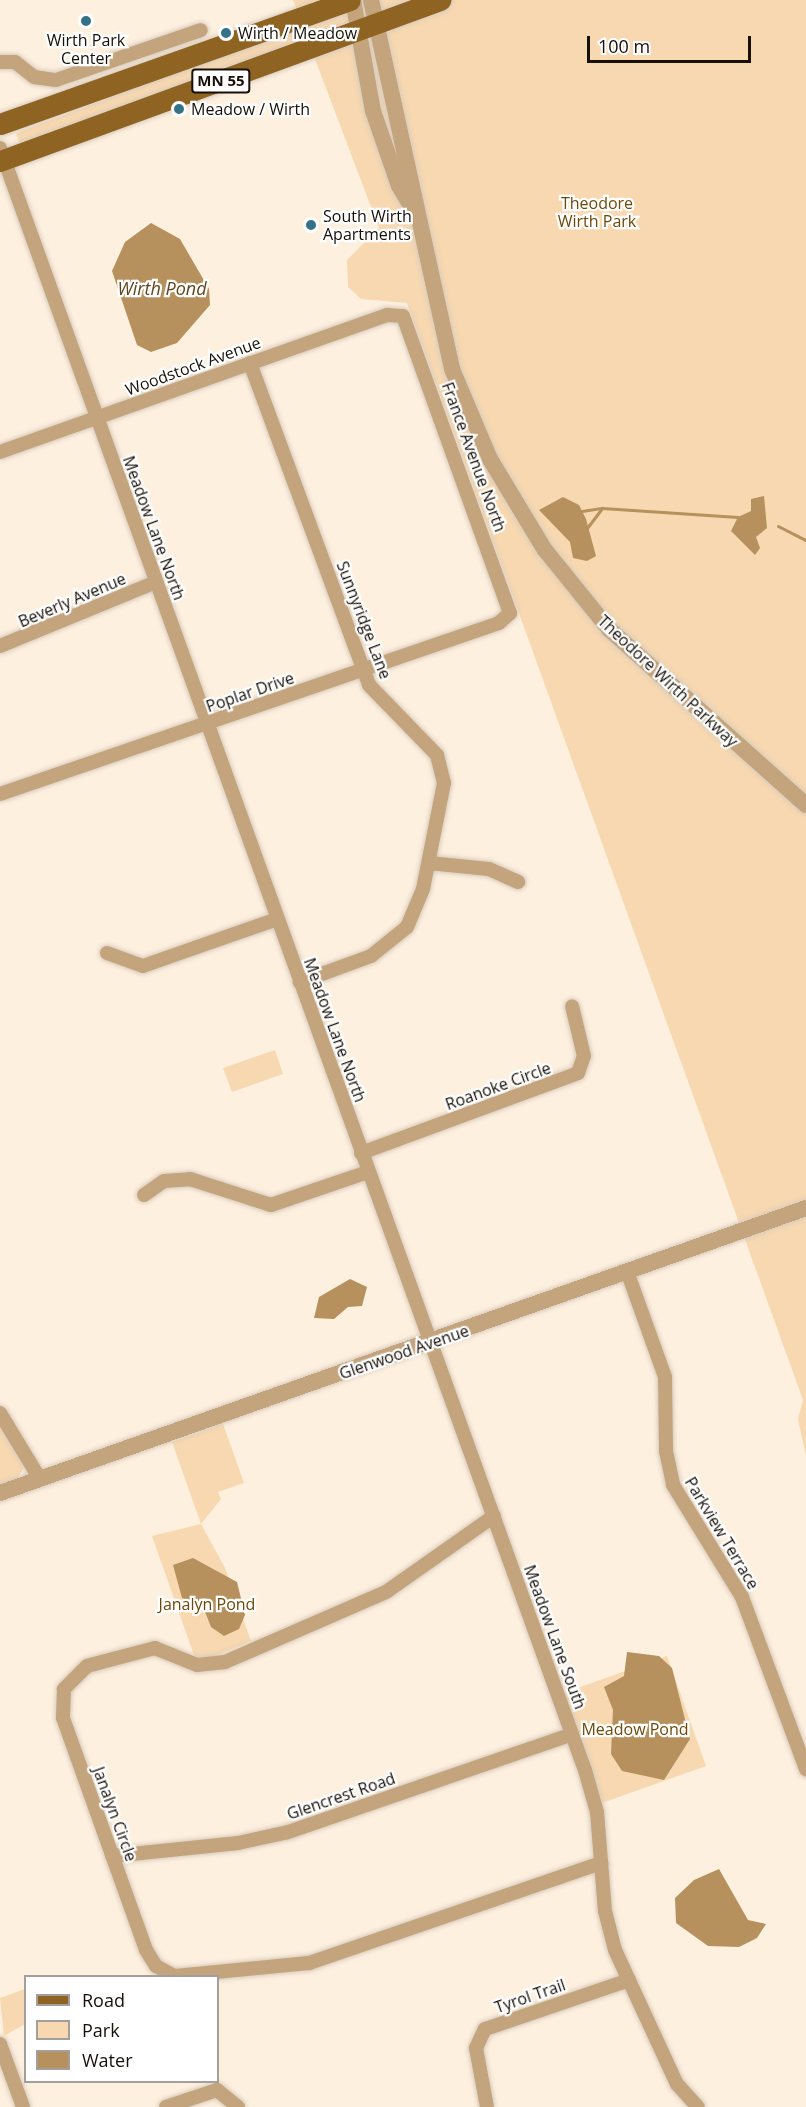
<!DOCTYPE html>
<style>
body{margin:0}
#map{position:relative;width:806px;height:2107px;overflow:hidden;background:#fef0df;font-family:"Open Sans",sans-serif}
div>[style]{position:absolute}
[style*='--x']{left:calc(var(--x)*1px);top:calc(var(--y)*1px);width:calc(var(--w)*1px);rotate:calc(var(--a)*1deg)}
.green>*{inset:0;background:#f7d8b0}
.water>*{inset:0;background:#b6905d}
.stream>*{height:3px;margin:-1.5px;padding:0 1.5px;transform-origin:1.5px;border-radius:1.5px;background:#b6905d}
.roads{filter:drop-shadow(0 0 2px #d9ccbd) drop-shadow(0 0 2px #d9ccbd)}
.minor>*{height:14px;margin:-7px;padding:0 7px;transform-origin:7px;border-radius:7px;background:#c3a47d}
.tertiary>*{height:16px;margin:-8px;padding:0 8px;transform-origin:8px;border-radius:8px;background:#c3a47d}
.primary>*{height:21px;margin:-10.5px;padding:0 10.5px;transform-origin:10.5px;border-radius:10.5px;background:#8f6423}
.dots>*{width:16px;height:16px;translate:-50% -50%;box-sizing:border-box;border:3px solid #fff;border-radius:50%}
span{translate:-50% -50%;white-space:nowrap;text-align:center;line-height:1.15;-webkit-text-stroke:4.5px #fff;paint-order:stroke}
.shield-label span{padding:2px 4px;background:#fff;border:2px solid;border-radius:4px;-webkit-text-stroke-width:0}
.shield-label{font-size:15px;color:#161009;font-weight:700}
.poi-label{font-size:16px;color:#161009}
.left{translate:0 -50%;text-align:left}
.park-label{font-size:16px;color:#704908}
.street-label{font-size:16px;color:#161009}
.water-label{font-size:18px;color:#61451d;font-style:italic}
.legend{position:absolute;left:24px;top:1975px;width:195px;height:108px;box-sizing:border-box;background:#fff;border:2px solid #a29f9d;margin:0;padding:8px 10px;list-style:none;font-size:18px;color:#161009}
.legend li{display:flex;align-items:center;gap:12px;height:30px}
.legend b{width:30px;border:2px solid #a29f9d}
.scale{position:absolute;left:587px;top:36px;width:164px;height:27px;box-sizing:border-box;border:3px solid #161009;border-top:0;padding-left:8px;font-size:18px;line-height:21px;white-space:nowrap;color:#161009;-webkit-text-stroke:4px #fff;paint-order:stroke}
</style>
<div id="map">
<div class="green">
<i style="clip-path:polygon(293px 0,806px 0,806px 1456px,798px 1419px,803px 1400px,407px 303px,361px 299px,348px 287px,347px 260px,379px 228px,307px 38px,20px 144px,16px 134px,24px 130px,303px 26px)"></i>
<i style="clip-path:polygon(275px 1050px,283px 1074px,232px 1092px,223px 1068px)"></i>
<i style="clip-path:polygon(0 1424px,24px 1467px,18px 1478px,0 1485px)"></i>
<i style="clip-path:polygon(223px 1424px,244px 1483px,218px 1492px,221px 1499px,201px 1524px,225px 1568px,251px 1641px,205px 1660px,195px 1658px,152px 1536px,201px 1524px,172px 1442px)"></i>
<i style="clip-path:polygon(667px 1656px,706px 1766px,602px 1803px,564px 1693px)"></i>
<i style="clip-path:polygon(25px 1989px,25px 2024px,4px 2036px,0 1998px)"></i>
</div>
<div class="water">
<i style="clip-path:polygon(151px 223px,180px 239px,209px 289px,210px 305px,177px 343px,151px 352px,137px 345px,112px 271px,125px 242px)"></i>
<i style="clip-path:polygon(764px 496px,767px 528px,756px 537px,760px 548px,755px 555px,731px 531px,738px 517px,751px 511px,751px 499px)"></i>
<i style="clip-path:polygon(563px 497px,579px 505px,586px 519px,596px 556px,587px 561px,573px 558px,570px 542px,539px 510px)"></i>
<i style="clip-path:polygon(350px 1279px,367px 1287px,362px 1306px,348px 1307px,334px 1319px,314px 1318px,319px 1297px)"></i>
<i style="clip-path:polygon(193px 1558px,237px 1582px,245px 1615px,239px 1629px,224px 1636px,211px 1627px,202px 1604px,182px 1598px,173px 1565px)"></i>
<i style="clip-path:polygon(627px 1652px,659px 1656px,672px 1668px,690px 1739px,664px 1780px,622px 1771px,611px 1754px,613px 1710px,604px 1687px,624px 1676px)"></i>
<i style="clip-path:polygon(719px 1869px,748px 1920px,766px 1924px,757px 1938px,739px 1947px,708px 1946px,676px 1923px,675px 1898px,694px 1880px)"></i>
</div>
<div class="stream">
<i style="--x:582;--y:511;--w:20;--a:-9"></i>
<i style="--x:778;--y:526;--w:31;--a:27"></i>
<i style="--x:587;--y:528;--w:25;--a:-53"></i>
<i style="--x:602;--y:508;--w:136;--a:3.8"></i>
</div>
<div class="roads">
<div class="minor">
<i style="--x:0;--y:62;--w:15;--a:0"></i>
<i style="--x:15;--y:62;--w:24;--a:38"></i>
<i style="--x:34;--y:77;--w:22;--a:8"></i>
<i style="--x:56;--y:80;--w:153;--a:-19"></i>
<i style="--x:0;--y:148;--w:1724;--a:70.17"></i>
<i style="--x:585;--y:1770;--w:44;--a:74.1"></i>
<i style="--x:597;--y:1812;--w:99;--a:85.4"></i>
<i style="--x:605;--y:1911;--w:40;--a:75.6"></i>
<i style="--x:615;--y:1950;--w:148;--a:65.2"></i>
<i style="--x:677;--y:2084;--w:31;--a:48"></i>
<i style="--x:250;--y:363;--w:343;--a:69.7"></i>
<i style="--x:369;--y:685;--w:98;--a:45.8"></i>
<i style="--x:437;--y:755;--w:29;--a:76"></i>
<i style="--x:444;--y:783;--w:108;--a:101.2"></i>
<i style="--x:423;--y:889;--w:41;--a:112.8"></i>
<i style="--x:407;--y:927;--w:46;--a:141.1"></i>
<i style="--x:371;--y:956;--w:76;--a:159.9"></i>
<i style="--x:0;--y:452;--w:411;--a:-19.5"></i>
<i style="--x:387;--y:315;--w:16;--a:4"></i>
<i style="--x:403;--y:316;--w:316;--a:70.2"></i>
<i style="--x:510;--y:613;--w:15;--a:138"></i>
<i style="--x:499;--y:623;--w:527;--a:161.08"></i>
<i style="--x:0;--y:646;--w:169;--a:-22.3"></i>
<i style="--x:429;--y:863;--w:60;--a:5.7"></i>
<i style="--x:489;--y:869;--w:32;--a:24"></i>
<i style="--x:107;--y:953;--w:38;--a:20"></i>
<i style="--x:143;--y:966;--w:142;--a:-19.3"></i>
<i style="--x:361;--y:1153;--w:231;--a:-20.2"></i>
<i style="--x:578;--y:1073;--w:18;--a:-71"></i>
<i style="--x:584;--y:1056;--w:51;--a:-103.5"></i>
<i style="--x:144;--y:1195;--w:24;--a:-35"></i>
<i style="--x:164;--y:1181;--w:26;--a:-4"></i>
<i style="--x:190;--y:1179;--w:85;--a:17.8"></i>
<i style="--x:271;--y:1205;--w:102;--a:-18.8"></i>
<i style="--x:628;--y:1274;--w:109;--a:70.2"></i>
<i style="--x:665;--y:1377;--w:74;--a:89.2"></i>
<i style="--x:666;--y:1451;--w:35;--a:78"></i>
<i style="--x:673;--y:1485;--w:132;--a:58.4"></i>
<i style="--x:742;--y:1597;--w:184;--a:69.6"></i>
<i style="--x:0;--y:1413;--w:77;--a:58.8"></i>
<i style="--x:494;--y:1516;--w:132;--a:144.9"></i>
<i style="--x:386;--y:1592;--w:176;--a:156.5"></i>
<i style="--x:225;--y:1662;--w:28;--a:174"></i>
<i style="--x:197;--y:1665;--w:45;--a:-158"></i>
<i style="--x:155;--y:1648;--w:70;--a:165.2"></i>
<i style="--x:87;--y:1666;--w:33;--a:135"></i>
<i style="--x:64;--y:1689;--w:29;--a:92"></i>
<i style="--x:63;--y:1718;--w:246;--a:70.3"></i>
<i style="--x:146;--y:1950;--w:19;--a:58"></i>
<i style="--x:156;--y:1966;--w:21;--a:29"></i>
<i style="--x:174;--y:1976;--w:136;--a:-5.5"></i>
<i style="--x:309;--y:1963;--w:309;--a:-18.9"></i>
<i style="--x:112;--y:1856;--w:127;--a:-5.9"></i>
<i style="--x:238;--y:1843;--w:51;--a:-12.4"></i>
<i style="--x:288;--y:1832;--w:300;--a:-19"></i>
<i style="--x:0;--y:2044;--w:67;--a:69.9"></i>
<i style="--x:166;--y:2107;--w:54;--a:-18.4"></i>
<i style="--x:217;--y:2090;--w:27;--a:39"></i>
<i style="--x:487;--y:2107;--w:60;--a:-100.6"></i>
<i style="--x:476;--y:2048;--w:21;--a:-65"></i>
<i style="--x:485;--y:2029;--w:152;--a:-18.8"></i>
</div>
<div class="tertiary">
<i style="--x:353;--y:0;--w:113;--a:79.8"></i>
<i style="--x:373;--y:111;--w:79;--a:70.9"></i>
<i style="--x:399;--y:186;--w:29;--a:59"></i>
<i style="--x:371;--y:0;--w:378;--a:77.6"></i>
<i style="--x:452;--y:369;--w:98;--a:67.1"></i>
<i style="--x:490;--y:459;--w:106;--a:58.9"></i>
<i style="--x:545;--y:550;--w:102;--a:51"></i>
<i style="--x:609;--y:629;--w:264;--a:41.8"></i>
<i style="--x:0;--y:1493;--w:855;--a:-19.47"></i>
</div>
<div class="primary">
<i style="--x:0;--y:124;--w:371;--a:-19.5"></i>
<i style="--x:0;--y:161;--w:469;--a:-20.1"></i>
</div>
</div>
<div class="dots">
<i style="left:86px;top:21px;background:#347288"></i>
<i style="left:226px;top:33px;background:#347288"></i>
<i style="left:179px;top:109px;background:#347288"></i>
<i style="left:311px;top:225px;background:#347288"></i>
</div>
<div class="shield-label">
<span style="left:221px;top:81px">MN 55</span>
</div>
<div class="poi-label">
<span class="left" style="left:238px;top:33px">Wirth / Meadow</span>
<span style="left:86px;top:49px">Wirth Park<br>Center</span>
<span class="left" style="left:191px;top:109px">Meadow / Wirth</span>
<span class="left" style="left:323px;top:225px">South Wirth<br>Apartments</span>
</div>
<div class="park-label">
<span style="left:597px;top:212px">Theodore<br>Wirth Park</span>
<span style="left:207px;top:1604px">Janalyn Pond</span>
<span style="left:635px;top:1729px">Meadow Pond</span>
</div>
<div class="street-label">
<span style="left:193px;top:366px;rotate:-20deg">Woodstock Avenue</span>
<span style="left:474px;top:457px;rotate:70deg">France Avenue North</span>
<span style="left:154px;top:528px;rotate:70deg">Meadow Lane North</span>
<span style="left:72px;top:600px;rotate:-23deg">Beverly Avenue</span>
<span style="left:364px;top:620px;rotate:69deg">Sunnyridge Lane</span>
<span style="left:668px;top:681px;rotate:43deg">Theodore Wirth Parkway</span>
<span style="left:250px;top:692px;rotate:-19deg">Poplar Drive</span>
<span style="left:335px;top:1030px;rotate:70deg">Meadow Lane North</span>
<span style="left:498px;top:1086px;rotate:-20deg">Roanoke Circle</span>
<span style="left:404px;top:1352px;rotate:-19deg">Glenwood Avenue</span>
<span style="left:722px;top:1533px;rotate:59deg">Parkview Terrace</span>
<span style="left:555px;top:1637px;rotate:70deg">Meadow Lane South</span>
<span style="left:341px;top:1796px;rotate:-19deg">Glencrest Road</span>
<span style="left:115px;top:1814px;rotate:70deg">Janalyn Circle</span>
<span style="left:530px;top:1996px;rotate:-19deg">Tyrol Trail</span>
</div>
<div class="water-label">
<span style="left:162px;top:288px">Wirth Pond</span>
</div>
<ul class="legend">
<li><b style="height:8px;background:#8f6423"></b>Road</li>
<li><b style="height:16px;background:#f7d8b0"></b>Park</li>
<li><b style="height:16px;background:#b6905d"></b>Water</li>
</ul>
<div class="scale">100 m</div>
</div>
